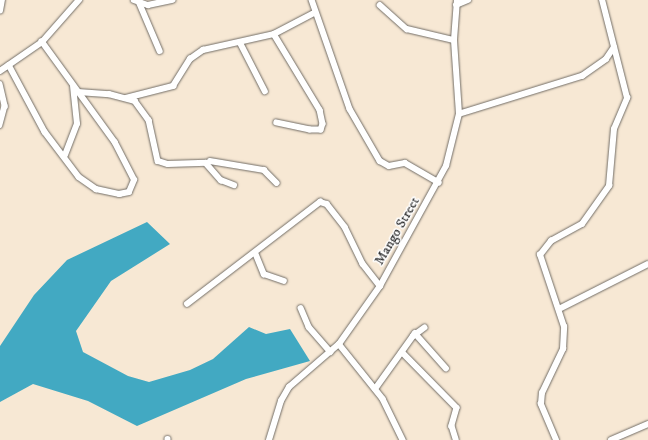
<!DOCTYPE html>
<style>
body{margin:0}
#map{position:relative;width:648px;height:440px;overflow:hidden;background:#f7e8d4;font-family:"IM FELL DW Pica",serif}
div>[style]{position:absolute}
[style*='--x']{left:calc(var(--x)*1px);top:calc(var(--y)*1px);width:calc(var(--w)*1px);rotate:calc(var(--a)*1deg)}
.water>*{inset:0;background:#42a9c2}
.roads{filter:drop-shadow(0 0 1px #726d66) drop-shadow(0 0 1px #726d66)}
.street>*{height:5.5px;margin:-2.75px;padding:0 2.75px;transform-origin:2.75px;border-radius:2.75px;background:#fff}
span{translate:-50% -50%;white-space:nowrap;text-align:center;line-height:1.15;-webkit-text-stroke:3px #fff;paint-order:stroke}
.street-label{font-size:14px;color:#2b2b2b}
</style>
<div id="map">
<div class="water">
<i style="clip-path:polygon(147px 222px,170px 244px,111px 281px,76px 331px,83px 352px,128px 376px,149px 382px,190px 370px,213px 359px,249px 327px,266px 334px,290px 329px,310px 361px,246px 379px,137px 426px,88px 401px,33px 384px,0 402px,0 346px,34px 295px,67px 260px)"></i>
</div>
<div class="roads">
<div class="street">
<i style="--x:134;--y:0;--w:15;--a:20"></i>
<i style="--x:148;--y:5;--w:25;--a:-12"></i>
<i style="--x:312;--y:0;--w:115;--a:70.8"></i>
<i style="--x:350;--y:109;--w:60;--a:60"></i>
<i style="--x:380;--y:161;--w:10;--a:29"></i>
<i style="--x:389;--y:166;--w:16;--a:-11"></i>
<i style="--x:405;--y:163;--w:39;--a:30"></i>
<i style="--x:140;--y:4;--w:51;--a:66.9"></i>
<i style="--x:380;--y:5;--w:36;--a:42"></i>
<i style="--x:407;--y:29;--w:48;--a:13.2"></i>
<i style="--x:456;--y:5;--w:13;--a:-23"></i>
<i style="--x:0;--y:11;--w:11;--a:-80"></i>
<i style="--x:274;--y:34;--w:89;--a:58.8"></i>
<i style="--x:320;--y:110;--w:14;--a:78"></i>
<i style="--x:323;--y:124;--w:6;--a:108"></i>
<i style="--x:321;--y:130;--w:11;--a:180"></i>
<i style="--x:310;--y:130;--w:34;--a:-168"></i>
<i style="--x:241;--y:44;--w:53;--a:62.9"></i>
<i style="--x:9;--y:65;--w:76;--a:61.8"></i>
<i style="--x:45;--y:132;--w:56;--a:52.9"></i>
<i style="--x:79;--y:177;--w:21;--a:35"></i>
<i style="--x:96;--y:189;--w:24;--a:12"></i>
<i style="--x:119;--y:194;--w:10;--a:-11"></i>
<i style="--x:129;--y:192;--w:13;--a:-67"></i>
<i style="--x:134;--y:180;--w:42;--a:-117.2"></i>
<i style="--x:115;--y:143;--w:125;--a:-125.9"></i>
<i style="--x:0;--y:71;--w:51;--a:-34.6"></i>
<i style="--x:42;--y:42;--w:56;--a:-48.6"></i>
<i style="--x:0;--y:84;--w:23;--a:77"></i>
<i style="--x:5;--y:106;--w:20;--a:105"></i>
<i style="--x:78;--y:92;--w:31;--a:4"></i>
<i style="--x:109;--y:94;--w:27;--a:15"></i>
<i style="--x:135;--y:101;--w:24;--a:54"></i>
<i style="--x:149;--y:120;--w:42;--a:77.6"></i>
<i style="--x:158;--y:161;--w:10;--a:17"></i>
<i style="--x:168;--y:164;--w:38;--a:-2"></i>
<i style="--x:206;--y:163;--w:23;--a:49"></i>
<i style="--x:221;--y:180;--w:14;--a:21"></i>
<i style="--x:126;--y:98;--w:49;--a:-14.3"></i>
<i style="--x:173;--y:86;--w:32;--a:-58"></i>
<i style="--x:190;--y:59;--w:16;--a:-35"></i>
<i style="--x:203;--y:50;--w:73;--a:-12.7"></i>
<i style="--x:274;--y:34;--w:45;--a:-27.7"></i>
<i style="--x:459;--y:114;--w:129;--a:-17.2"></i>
<i style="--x:582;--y:76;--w:29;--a:-35"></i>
<i style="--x:606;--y:59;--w:14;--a:-56"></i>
<i style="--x:65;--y:155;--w:33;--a:-69"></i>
<i style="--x:77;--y:124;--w:37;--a:-96"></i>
<i style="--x:210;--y:161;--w:55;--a:9.5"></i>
<i style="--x:264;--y:170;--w:18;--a:45"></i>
<i style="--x:256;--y:254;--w:22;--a:68"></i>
<i style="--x:264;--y:274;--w:21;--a:19"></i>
<i style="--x:187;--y:304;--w:168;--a:-37.5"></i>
<i style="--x:320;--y:202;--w:7;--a:16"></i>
<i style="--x:327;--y:204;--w:29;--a:52"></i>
<i style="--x:345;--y:227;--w:41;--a:64.1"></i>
<i style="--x:363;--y:264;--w:28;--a:52"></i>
<i style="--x:301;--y:308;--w:21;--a:67"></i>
<i style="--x:309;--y:327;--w:33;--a:49"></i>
<i style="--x:561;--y:308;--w:97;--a:-26.8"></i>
<i style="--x:415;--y:333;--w:47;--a:48.5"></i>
<i style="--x:339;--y:344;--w:70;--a:51.3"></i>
<i style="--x:383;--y:399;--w:46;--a:64"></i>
<i style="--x:402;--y:352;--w:78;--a:45.5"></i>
<i style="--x:457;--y:408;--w:19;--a:106"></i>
<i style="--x:452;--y:426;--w:14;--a:73"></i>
<i style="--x:375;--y:389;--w:65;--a:-54.4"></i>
<i style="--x:413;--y:336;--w:14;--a:-36"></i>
<i style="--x:168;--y:439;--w:1;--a:90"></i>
<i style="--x:269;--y:440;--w:41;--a:-72.9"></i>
<i style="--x:281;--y:401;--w:16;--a:-60"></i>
<i style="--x:289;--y:387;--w:66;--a:-40.7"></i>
<i style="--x:339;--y:344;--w:71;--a:-54.7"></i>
<i style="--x:380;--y:286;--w:137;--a:-61.2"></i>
<i style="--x:446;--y:166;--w:54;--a:-76"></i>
<i style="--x:459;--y:114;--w:74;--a:-93.9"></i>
<i style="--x:454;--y:40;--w:40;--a:-85.7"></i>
<i style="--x:556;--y:440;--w:39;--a:-113"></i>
<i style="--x:541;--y:404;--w:11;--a:-85"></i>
<i style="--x:542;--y:393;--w:49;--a:-64.5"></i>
<i style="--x:563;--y:349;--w:22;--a:-87"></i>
<i style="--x:564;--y:327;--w:76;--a:-108.4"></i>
<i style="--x:540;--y:255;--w:18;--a:-52"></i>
<i style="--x:551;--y:241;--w:35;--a:-29"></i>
<i style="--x:582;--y:224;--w:47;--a:-54.6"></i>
<i style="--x:609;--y:186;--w:57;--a:-85"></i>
<i style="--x:614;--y:129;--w:34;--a:-67"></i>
<i style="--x:627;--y:98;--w:101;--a:-104.3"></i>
<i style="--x:611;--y:440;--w:40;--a:-23.4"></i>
</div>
</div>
<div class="street-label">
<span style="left:397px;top:231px;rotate:-60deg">Mango Street</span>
</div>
</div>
